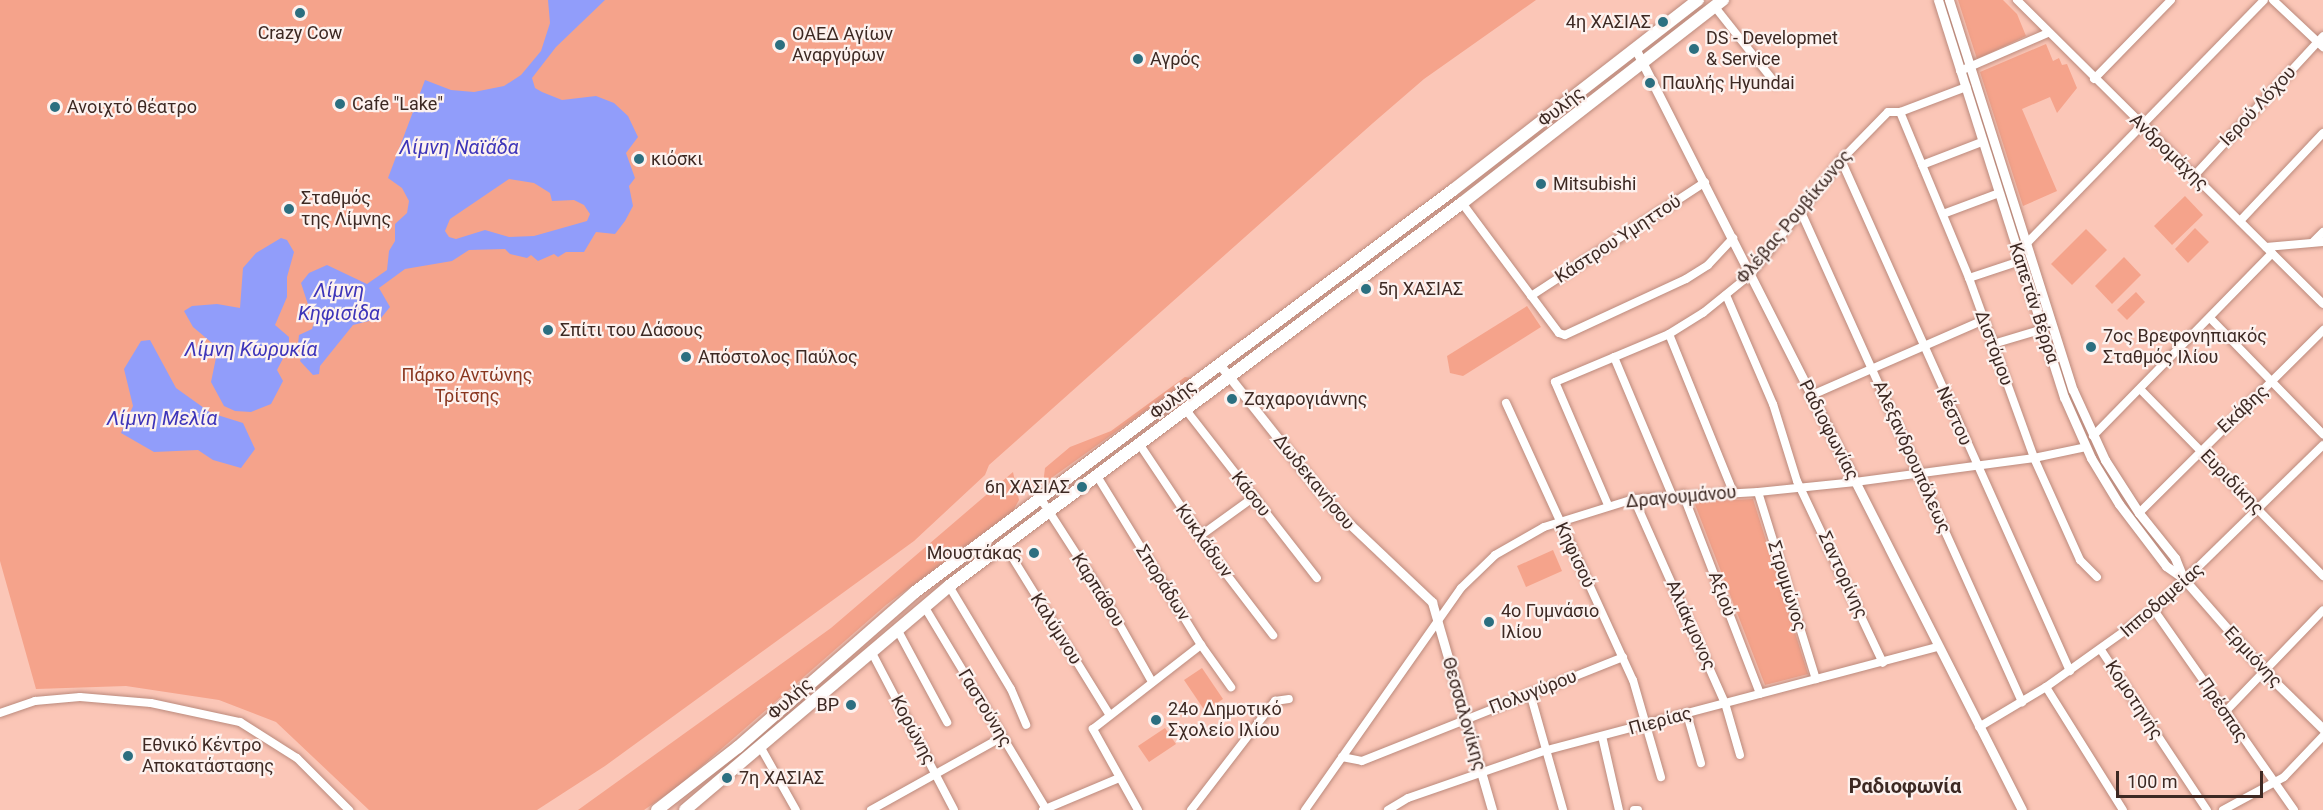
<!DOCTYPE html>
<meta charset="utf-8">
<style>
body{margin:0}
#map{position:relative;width:2323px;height:810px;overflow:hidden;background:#fbc6b7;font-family:Roboto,sans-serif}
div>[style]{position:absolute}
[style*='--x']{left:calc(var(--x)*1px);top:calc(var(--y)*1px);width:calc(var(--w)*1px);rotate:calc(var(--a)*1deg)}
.green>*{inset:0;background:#f5a38b}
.water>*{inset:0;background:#919dfa}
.roads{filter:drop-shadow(0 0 2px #bb8a7c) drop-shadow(0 0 2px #bb8a7c)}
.minor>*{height:8px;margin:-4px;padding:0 4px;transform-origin:4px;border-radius:4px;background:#fff}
.tertiary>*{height:9px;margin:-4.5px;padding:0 4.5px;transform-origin:4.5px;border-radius:4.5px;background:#fff}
.primary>*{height:12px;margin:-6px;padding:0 6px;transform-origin:6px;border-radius:6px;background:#fff}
.dots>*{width:16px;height:16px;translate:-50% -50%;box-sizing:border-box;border:3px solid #fdf2ef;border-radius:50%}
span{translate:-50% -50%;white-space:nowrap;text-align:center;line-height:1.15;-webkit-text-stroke:4.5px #fdf2ef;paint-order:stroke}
.poi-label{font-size:18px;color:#3d2923}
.right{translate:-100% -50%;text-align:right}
.left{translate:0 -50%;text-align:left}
.street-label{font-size:18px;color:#3d2923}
.park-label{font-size:18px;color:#89361e}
.water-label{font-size:20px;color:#3d34b9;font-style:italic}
.neighbourhood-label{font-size:20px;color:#3d2923;font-weight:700}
.scale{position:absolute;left:2116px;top:771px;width:147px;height:27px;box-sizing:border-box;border:3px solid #3d2923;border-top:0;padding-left:8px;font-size:18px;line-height:21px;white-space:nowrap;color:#3d2923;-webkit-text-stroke:4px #fdf2ef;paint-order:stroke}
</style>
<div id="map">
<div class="green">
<i style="clip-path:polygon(0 0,1536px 0,1424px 79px,1373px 123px,989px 465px,985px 475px,914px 541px,605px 766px,537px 810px,369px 810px,276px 722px,219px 700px,126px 686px,36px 689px,0 561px)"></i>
<i style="clip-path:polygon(1958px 0,2003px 0,2017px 14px,2026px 36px,1977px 59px)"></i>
<i style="clip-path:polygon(2046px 44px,2053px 61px,2059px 58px,2062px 65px,2067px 64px,2077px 88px,2057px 113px,2050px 97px,2022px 109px,2057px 191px,2023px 206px,1980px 72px)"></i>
<i style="clip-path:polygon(2185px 196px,2203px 215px,2172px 245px,2154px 226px)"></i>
<i style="clip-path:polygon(2195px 228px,2209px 242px,2188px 263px,2175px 249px)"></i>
<i style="clip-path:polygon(2086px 229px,2107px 250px,2072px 285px,2051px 264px)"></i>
<i style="clip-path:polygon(2124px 257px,2141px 275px,2112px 304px,2095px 286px)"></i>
<i style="clip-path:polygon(2136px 292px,2145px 302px,2127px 320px,2117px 310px)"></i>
<i style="clip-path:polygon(1527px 306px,1541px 327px,1463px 376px,1450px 373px,1447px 356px)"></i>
<i style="clip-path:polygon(1185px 377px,1191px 378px,1043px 484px,1045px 468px,1070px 447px,1111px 431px)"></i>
<i style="clip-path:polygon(1013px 472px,1019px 500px,1013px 511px,886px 605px,679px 786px,644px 810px,578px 810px,831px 628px)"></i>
<i style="clip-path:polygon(1753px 499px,1808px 674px,1765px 685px,1694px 502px)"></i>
<i style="clip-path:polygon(1553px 550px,1562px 571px,1526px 587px,1517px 566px)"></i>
<i style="clip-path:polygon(1202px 668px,1223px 699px,1205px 711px,1184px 680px)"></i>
<i style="clip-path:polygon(1165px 728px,1176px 744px,1149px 762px,1138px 746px)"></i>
</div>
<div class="water">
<i style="clip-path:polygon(evenodd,548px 0,605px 0,556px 47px,532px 78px,535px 88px,542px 92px,562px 100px,596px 96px,614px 103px,628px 116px,638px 137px,626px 153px,635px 178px,629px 186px,633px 206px,625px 221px,615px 234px,596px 232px,584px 252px,566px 252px,558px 257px,554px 254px,538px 261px,531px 255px,527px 258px,510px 254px,505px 249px,469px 250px,452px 261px,405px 269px,379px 288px,390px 307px,381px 318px,353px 325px,320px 366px,319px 374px,313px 375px,300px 361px,305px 349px,298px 344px,299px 335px,312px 329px,314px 323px,301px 283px,309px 273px,327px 265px,367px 284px,387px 270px,389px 251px,395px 241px,395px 224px,407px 213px,409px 201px,402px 188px,388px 178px,425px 80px,451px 90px,474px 92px,504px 86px,521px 75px,541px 51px,550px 23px,548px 0,509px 179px,534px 183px,550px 193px,552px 201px,574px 200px,584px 205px,590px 214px,587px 221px,534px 236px,509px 237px,485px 230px,456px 239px,449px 237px,445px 231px,450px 219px,509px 179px)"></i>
<i style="clip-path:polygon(281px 238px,287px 240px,294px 252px,287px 277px,287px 297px,275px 325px,289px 337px,289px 347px,277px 370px,283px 381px,271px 404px,251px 412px,235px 411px,224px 406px,211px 382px,218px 348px,193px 327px,184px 311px,192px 306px,217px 304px,240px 308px,243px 268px,256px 253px)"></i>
<i style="clip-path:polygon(150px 340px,176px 388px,211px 413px,243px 423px,255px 449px,241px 468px,213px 460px,198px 450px,154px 452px,121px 433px,133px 406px,124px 369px,141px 341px)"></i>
</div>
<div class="roads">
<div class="minor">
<i style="--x:2017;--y:0;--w:431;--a:44.8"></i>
<i style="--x:2273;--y:0;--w:69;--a:43.2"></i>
<i style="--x:1715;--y:7;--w:98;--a:51.6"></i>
<i style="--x:1960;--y:71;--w:96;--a:-23.4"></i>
<i style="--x:2094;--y:79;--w:110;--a:-45.7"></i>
<i style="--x:1900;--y:112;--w:180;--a:67.4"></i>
<i style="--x:1969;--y:278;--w:191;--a:70.1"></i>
<i style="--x:2034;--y:458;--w:112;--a:65.7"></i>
<i style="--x:2080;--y:560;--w:24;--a:45"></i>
<i style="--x:1841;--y:160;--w:560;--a:65.86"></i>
<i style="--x:1922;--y:165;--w:64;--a:-21"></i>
<i style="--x:2194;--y:176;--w:190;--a:-47.3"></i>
<i style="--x:1462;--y:203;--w:162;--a:53.3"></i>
<i style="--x:1559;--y:333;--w:6;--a:18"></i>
<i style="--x:1565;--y:335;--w:133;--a:-24.8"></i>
<i style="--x:1686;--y:279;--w:26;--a:-32"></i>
<i style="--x:1708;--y:265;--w:37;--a:-47"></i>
<i style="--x:1801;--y:212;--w:538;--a:65.72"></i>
<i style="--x:1943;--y:214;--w:60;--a:-20.6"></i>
<i style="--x:2240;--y:221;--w:121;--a:-46.7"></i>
<i style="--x:2313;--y:242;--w:14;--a:-45"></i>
<i style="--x:2027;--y:243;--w:339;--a:-45.7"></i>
<i style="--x:2266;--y:247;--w:57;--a:-5"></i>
<i style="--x:1969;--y:278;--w:54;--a:-18.4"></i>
<i style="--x:1726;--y:295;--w:119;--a:66.7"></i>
<i style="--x:1773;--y:404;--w:81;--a:72.7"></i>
<i style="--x:1797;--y:481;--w:201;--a:64.7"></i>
<i style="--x:1531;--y:296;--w:208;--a:-33.2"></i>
<i style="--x:2211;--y:319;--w:161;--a:45.8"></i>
<i style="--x:1669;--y:334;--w:170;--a:67.9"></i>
<i style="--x:1993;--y:344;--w:52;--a:-16.7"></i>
<i style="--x:1614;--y:357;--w:150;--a:67.2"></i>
<i style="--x:2140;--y:389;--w:262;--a:45.6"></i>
<i style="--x:1812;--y:395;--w:188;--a:-23.6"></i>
<i style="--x:1506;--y:403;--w:305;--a:65.4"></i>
<i style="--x:1633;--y:680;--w:101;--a:73.9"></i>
<i style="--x:1186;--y:410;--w:213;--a:52.1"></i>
<i style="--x:2093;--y:436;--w:256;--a:-45.6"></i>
<i style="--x:1140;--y:445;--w:151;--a:56.3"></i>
<i style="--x:1224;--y:571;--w:81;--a:52.6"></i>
<i style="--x:1097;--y:476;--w:198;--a:58.4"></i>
<i style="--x:1201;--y:645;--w:52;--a:54.5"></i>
<i style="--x:1758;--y:492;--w:196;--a:72.8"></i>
<i style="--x:1683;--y:494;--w:214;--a:68.9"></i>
<i style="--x:1041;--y:499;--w:117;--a:57.3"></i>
<i style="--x:1104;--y:597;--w:98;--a:60.5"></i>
<i style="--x:1634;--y:499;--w:223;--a:66"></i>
<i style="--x:1725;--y:703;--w:54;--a:73.9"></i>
<i style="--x:1608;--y:505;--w:134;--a:-113.3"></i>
<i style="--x:1555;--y:382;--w:124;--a:-22.8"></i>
<i style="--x:1669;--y:334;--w:40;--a:-32"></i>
<i style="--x:1703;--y:313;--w:60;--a:-39"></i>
<i style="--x:1750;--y:275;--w:147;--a:-51.6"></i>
<i style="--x:1841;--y:160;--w:67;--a:-45.6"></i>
<i style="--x:1888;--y:112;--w:12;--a:0"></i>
<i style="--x:1900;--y:112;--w:71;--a:-20.7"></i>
<i style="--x:2139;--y:513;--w:260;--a:-44.8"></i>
<i style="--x:1200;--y:536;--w:67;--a:-35.8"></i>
<i style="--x:1004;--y:544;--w:200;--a:58.3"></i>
<i style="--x:949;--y:586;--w:120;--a:59"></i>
<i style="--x:1011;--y:689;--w:39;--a:67"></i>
<i style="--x:924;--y:606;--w:237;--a:59"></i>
<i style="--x:2154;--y:610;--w:244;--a:55"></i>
<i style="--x:897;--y:629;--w:106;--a:61.7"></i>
<i style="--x:2101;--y:650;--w:192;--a:56.5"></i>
<i style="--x:871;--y:651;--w:179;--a:62.4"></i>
<i style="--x:2046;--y:687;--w:145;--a:58"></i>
<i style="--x:1530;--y:693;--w:122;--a:74.2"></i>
<i style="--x:2225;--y:712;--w:141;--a:-46.1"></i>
<i style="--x:0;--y:713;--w:37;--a:-19"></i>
<i style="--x:35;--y:701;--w:45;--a:-5.1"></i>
<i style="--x:80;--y:697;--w:71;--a:4.8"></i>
<i style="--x:151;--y:703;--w:91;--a:12.1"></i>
<i style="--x:240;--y:722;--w:67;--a:32.3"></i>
<i style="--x:297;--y:758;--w:74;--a:45"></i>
<i style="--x:1687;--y:714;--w:51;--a:74.1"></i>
<i style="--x:1979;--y:727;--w:78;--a:-30.8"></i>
<i style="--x:2046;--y:687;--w:133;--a:-35.5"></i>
<i style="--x:2154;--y:610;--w:236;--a:-44.3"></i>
<i style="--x:1602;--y:736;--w:76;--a:77.1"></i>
<i style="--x:761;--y:748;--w:71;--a:60.6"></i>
<i style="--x:1342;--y:757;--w:20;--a:11"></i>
<i style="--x:1362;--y:761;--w:281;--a:-21.7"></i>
<i style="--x:871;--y:810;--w:150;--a:-29.1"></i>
<i style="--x:1043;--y:810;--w:82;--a:-22.8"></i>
<i style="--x:1138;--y:810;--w:93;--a:-119.1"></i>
<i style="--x:1093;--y:729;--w:137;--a:-37.9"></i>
<i style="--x:1191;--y:810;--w:138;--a:-52.4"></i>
<i style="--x:1275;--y:701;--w:14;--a:-8"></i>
<i style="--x:1305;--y:810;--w:271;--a:-54.9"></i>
<i style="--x:1461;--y:588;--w:47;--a:-44.1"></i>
<i style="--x:1495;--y:555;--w:56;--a:-29.7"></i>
<i style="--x:1544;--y:527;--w:94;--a:-17.3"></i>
<i style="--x:1634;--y:499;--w:124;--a:-3.2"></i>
<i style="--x:1758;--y:492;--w:98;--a:-5.9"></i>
<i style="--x:1855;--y:482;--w:181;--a:-7.6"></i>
<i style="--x:2034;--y:458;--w:53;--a:-11.9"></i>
<i style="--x:1388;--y:810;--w:23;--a:-31"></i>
<i style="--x:1408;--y:798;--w:147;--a:-19.1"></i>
<i style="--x:1547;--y:750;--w:403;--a:-14.8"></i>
<i style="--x:1634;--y:810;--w:4;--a:0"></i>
<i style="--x:2223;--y:810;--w:69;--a:-28.4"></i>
<i style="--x:2284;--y:777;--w:57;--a:-46.4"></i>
</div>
<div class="tertiary">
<i style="--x:1938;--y:0;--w:417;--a:72.4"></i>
<i style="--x:2064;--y:397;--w:67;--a:66.1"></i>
<i style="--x:2091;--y:458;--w:54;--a:58.7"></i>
<i style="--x:2119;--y:504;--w:78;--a:52.8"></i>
<i style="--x:2166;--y:566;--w:21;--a:35"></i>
<i style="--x:2183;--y:578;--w:123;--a:48.9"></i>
<i style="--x:2264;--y:671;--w:83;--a:44.5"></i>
<i style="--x:1949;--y:0;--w:409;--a:72.4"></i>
<i style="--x:2073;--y:390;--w:77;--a:65.4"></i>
<i style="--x:2105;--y:460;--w:63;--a:57.3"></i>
<i style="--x:2139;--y:513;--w:58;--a:51.3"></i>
<i style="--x:2175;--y:558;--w:22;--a:68"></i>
<i style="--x:1636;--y:50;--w:852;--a:63.07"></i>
<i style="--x:1220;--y:365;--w:185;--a:51.6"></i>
<i style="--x:1335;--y:510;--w:134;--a:43.5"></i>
<i style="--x:1432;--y:602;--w:216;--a:73.9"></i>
</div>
<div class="primary">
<i style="--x:657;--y:810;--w:103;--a:-37.9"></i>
<i style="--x:738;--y:747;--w:235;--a:-41.2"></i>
<i style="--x:915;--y:592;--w:672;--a:-36.77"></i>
<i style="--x:1453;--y:190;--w:310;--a:-37.8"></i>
<i style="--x:685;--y:810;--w:346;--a:-40.3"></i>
<i style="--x:949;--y:586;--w:640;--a:-36.74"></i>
<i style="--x:1462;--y:203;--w:331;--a:-37.9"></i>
</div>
</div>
<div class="dots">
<i style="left:300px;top:13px;background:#2c6f80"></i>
<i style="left:1663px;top:22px;background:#2c6f80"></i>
<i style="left:780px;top:45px;background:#2c6f80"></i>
<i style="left:1694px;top:49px;background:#2c6f80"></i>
<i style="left:1138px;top:59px;background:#2c6f80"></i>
<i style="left:1650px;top:83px;background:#2c6f80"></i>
<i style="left:340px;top:104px;background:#2c6f80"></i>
<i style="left:55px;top:107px;background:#2c6f80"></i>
<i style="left:639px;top:159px;background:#2c6f80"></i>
<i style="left:1541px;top:184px;background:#2c6f80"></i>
<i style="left:289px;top:209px;background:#2c6f80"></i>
<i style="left:1366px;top:289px;background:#2c6f80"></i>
<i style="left:548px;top:330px;background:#2c6f80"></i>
<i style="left:2091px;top:347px;background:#2c6f80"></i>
<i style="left:686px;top:357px;background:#2c6f80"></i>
<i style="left:1232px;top:399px;background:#2c6f80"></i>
<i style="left:1082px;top:487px;background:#2c6f80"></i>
<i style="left:1034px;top:553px;background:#2c6f80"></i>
<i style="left:1489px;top:622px;background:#2c6f80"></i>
<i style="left:851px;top:705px;background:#2c6f80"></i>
<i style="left:1156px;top:720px;background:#2c6f80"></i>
<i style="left:128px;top:756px;background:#2c6f80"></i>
<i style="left:727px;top:778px;background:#2c6f80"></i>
</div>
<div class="poi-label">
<span class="right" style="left:1651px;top:22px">4η ΧΑΣΙΑΣ</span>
<span style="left:300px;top:33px">Crazy Cow</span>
<span class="left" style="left:792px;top:45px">ΟΑΕΔ Αγίων<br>Αναργύρων</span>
<span class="left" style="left:1706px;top:49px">DS - Developmet<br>&amp; Service</span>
<span class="left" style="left:1150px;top:59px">Αγρός</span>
<span class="left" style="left:1662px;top:83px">Παυλής Hyundai</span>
<span class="left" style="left:352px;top:104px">Cafe "Lake"</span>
<span class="left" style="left:67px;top:107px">Ανοιχτό θέατρο</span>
<span class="left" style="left:651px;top:159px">κιόσκι</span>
<span class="left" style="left:1553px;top:184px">Mitsubishi</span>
<span class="left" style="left:301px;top:209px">Σταθμός<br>της Λίμνης</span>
<span class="left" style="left:1378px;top:289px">5η ΧΑΣΙΑΣ</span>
<span class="left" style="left:560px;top:330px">Σπίτι του Δάσους</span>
<span class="left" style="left:2103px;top:347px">7ος Βρεφονηπιακός<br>Σταθμός Ιλίου</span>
<span class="left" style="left:698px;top:357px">Απόστολος Παύλος</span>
<span class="left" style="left:1244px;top:399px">Ζαχαρογιάννης</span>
<span class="right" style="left:1070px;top:487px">6η ΧΑΣΙΑΣ</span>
<span class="right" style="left:1022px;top:553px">Μουστάκας</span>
<span class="left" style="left:1501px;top:622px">4ο Γυμνάσιο<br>Ιλίου</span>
<span class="right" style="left:839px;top:705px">BP</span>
<span class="left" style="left:1168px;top:720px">24ο Δημοτικό<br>Σχολείο Ιλίου</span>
<span class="left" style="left:142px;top:756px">Εθνικό Κέντρο<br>Αποκατάστασης</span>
<span class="left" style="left:739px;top:778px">7η ΧΑΣΙΑΣ</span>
</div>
<div class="street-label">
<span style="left:2258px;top:106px;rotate:-47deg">Ιερού Λόχου</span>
<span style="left:1561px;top:107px;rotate:-38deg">Φυλής</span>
<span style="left:2169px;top:152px;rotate:44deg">Ανδρομάχης</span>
<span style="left:1794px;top:217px;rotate:-50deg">Φλέβας Ρουβίκωνος</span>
<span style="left:1618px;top:239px;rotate:-33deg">Κάστρου Υμηττού</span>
<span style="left:2034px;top:303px;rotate:72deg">Καπετάν Βέρρα</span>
<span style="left:1994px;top:348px;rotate:70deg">Διστόμου</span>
<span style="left:1173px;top:400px;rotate:-37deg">Φυλής</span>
<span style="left:2243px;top:409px;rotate:-43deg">Εκάβης</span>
<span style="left:1954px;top:416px;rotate:66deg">Νέστου</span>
<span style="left:1829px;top:430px;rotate:63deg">Ραδιοφωνίας</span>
<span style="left:1912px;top:457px;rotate:66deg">Αλεξανδρουπόλεως</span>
<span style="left:1314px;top:482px;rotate:51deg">Δωδεκανήσου</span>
<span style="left:2232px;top:482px;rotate:46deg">Ευριδίκης</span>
<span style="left:1251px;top:494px;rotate:52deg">Κάσου</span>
<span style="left:1681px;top:497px;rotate:-5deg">Δραγουμάνου</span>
<span style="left:1204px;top:541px;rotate:55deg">Κυκλάδων</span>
<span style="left:1575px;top:555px;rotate:65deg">Κηφισού</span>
<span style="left:1843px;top:575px;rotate:65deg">Σαντορίνης</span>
<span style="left:1163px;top:583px;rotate:58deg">Σποράδων</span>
<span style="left:1787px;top:586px;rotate:73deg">Στρυμώνος</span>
<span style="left:1098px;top:590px;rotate:58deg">Καρπάθου</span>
<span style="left:1722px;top:594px;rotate:69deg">Αξιού</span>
<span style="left:2162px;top:600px;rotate:-41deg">Ιπποδαμείας</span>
<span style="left:1691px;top:625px;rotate:66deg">Αλιάκμονος</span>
<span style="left:1056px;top:629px;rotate:58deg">Καλύμνου</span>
<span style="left:2253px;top:657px;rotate:47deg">Ερμιόνης</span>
<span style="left:1533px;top:692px;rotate:-21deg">Πολυγύρου</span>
<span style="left:790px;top:699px;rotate:-42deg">Φυλής</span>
<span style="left:2134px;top:700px;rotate:57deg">Κομοτηνής</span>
<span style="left:985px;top:708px;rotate:59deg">Γαστούνης</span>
<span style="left:2223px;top:710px;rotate:56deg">Πρέσπας</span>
<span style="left:1464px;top:714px;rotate:74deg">Θεσσαλονίκης</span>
<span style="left:1660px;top:721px;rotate:-15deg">Πιερίας</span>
<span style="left:913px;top:730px;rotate:62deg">Κορώνης</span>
</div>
<div class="park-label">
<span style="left:467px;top:386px">Πάρκο Αντώνης<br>Τρίτσης</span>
</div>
<div class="water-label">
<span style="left:459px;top:147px">Λίμνη Ναϊάδα</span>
<span style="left:339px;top:302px">Λίμνη<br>Κηφισίδα</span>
<span style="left:251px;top:349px">Λίμνη Κωρυκία</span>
<span style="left:162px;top:418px">Λίμνη Μελία</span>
</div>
<div class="neighbourhood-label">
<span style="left:1905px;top:786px">Ραδιοφωνία</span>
</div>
<div class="scale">100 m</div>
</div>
